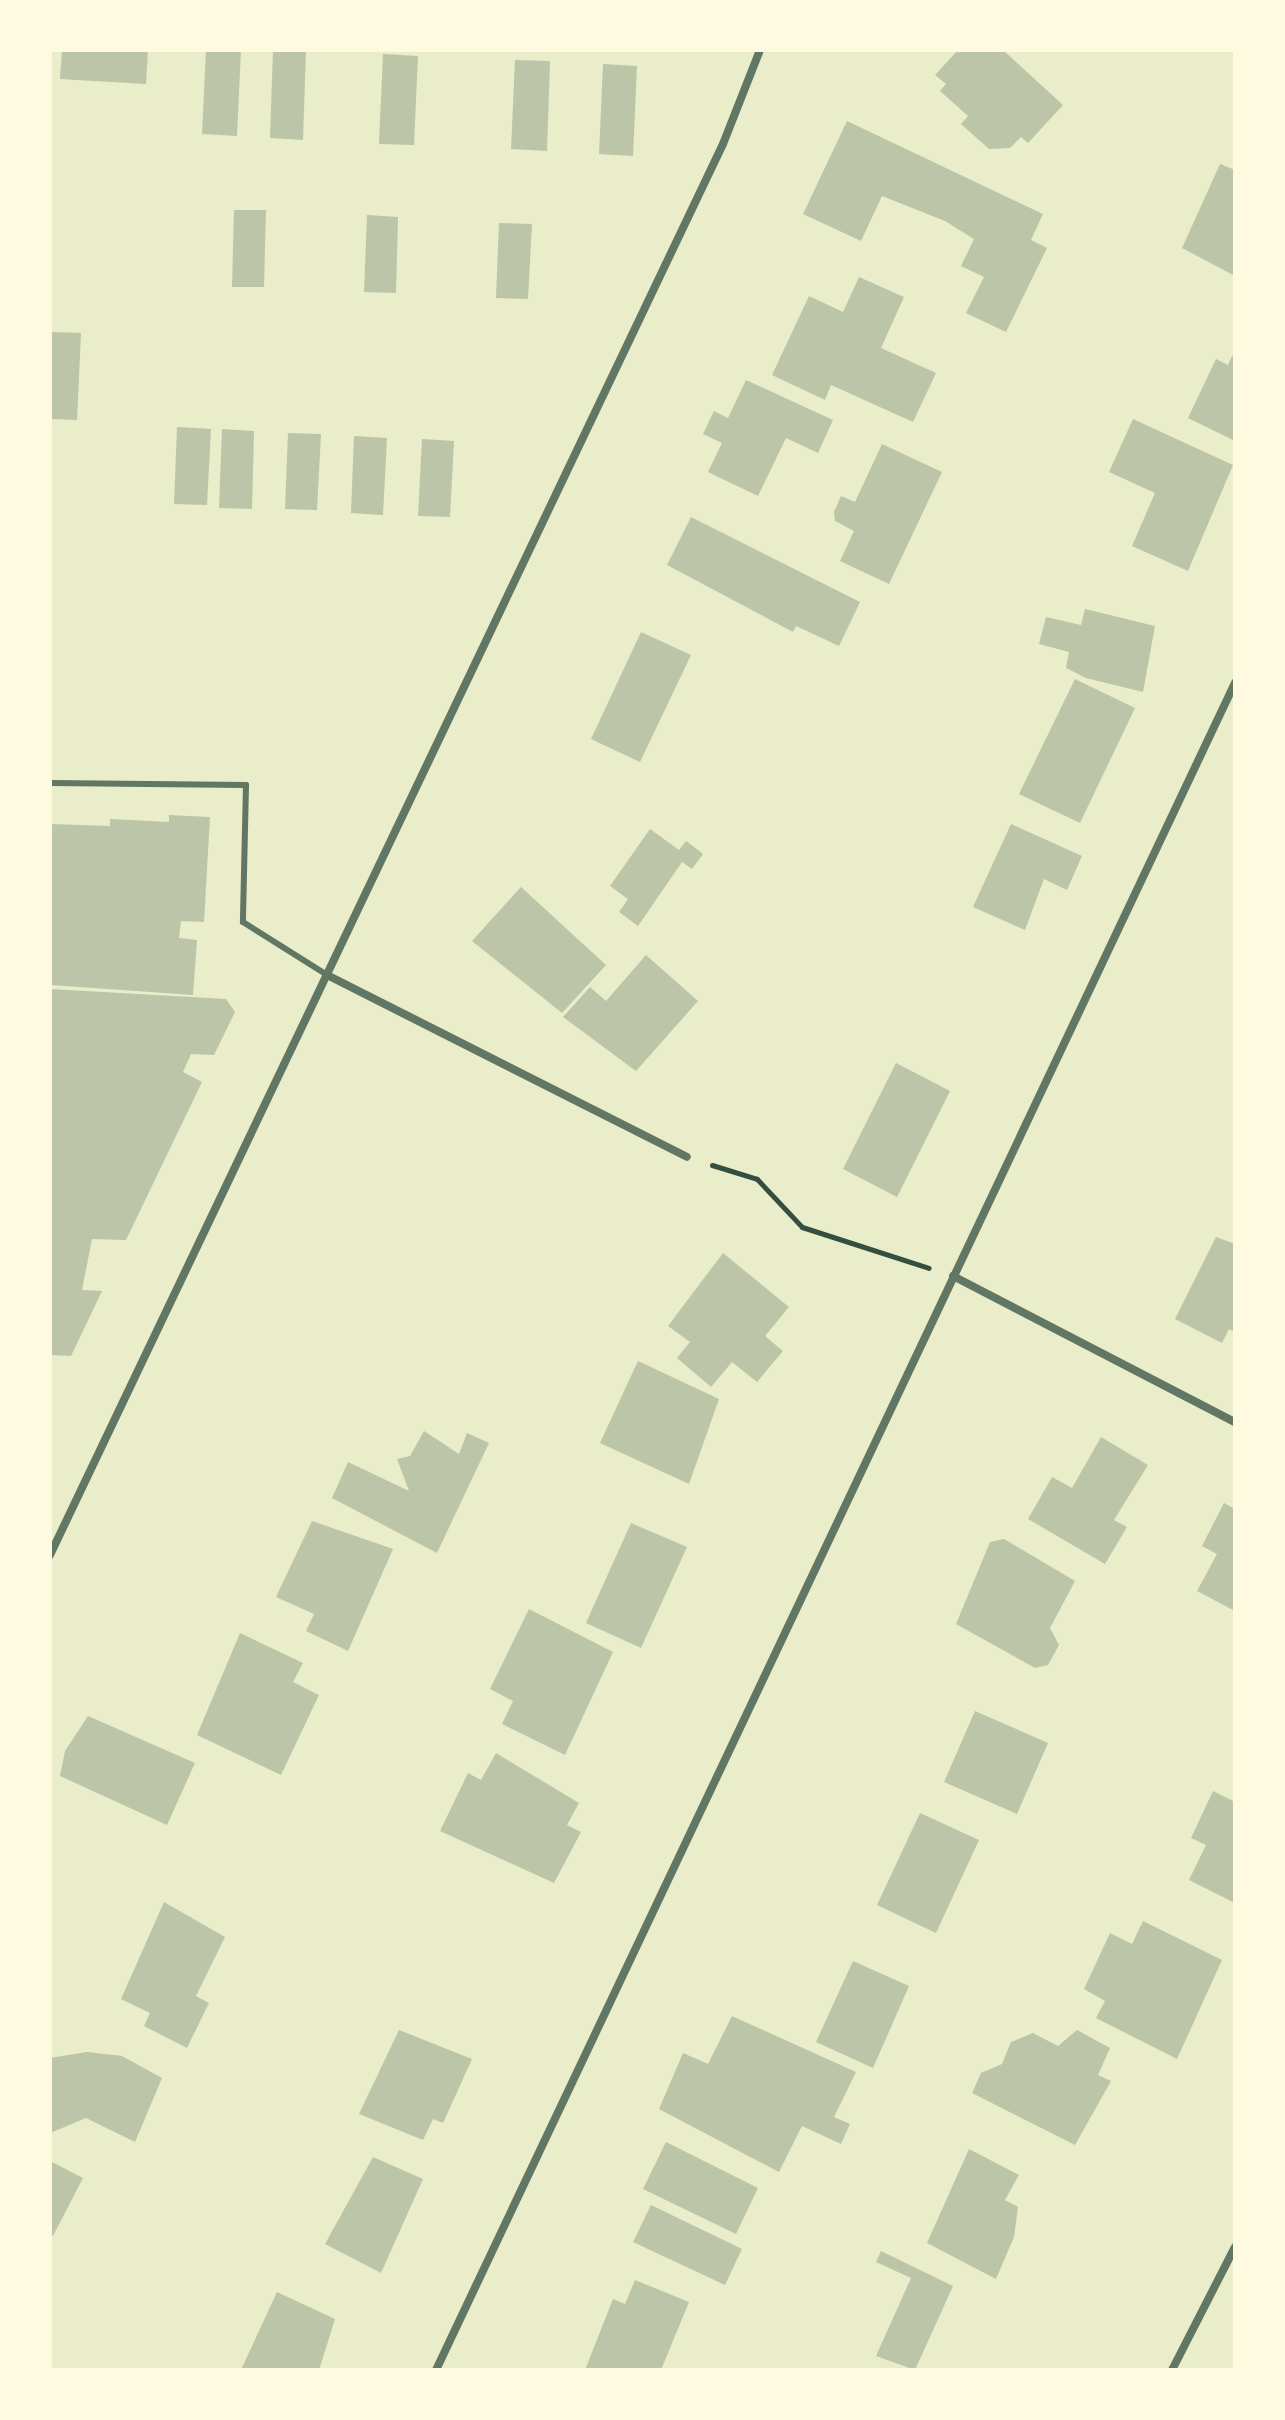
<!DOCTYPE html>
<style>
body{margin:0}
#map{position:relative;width:1285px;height:2420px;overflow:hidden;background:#e9edc9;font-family:"Archivo Narrow",sans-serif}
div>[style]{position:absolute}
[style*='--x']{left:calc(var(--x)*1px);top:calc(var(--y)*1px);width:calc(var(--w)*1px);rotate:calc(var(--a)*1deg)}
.building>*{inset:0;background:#bcc5a7}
.path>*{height:5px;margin:-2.5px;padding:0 2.5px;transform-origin:2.5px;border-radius:2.5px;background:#344e41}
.service>*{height:6px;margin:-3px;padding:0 3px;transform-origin:3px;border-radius:3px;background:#617663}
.minor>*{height:8px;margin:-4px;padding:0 4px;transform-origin:4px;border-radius:4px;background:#617663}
span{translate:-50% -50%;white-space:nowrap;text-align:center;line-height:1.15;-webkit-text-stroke:6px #fefae0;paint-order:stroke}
.frame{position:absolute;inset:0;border:52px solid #fefae0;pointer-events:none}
</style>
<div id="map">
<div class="building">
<i style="clip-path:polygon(62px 50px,148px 50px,146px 84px,60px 79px)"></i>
<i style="clip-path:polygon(206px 50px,241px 50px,237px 136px,202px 134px)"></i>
<i style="clip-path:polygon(273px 50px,306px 50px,303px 140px,270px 138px)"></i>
<i style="clip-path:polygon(958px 50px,1003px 50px,1063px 105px,1028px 143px,1021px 137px,1010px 148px,989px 149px,961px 124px,968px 116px,940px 91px,946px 84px,935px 75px)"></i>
<i style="clip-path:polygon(383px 54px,418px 56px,414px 145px,379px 144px)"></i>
<i style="clip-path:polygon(515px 60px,550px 61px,547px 151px,511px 149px)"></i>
<i style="clip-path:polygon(603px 64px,637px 66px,633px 156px,599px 154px)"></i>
<i style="clip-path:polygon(847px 121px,1043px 214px,1031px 240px,1047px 248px,1006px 332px,966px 313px,984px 277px,961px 266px,974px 239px,945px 221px,882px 196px,861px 241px,803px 214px)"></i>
<i style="clip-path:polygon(1220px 164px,1235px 170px,1235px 276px,1182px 248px)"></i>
<i style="clip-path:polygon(234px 210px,266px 210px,264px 287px,232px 287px)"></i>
<i style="clip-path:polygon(367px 215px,398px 217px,396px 293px,364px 292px)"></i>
<i style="clip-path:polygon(499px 223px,532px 224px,528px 299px,496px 298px)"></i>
<i style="clip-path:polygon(859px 277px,904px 297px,881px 348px,936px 373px,913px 422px,831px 385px,825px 400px,772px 375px,809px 296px,843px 312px)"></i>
<i style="clip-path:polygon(50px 332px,81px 333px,77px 420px,50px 419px)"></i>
<i style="clip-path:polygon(1232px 356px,1235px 358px,1235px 441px,1188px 418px,1216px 359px,1228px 365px)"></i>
<i style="clip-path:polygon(746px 380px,833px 420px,818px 453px,786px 438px,758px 496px,708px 472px,722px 443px,703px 434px,714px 411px,728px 418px)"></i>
<i style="clip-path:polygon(1133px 419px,1233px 465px,1188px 571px,1132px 546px,1155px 493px,1109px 472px)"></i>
<i style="clip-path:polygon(177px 427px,211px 429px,207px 505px,174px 504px)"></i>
<i style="clip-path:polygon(222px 429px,254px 431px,252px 509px,219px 508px)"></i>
<i style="clip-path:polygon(288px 433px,321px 434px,317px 510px,285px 509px)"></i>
<i style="clip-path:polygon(354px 436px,387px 438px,383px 515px,351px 513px)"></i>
<i style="clip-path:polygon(422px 439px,454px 441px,450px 517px,418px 516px)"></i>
<i style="clip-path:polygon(882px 444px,942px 472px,889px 584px,840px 561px,854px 531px,835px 521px,834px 512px,841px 496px,855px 502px)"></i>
<i style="clip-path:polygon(691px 517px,860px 602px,839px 646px,796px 626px,793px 632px,667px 565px)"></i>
<i style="clip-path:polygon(1085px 609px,1155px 626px,1143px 692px,1086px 678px,1066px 668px,1069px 652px,1039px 644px,1046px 617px,1081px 625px)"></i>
<i style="clip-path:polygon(641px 632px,691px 655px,640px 762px,591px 739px)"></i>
<i style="clip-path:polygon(1075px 679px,1135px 708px,1080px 823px,1019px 794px)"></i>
<i style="clip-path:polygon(169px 815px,210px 817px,204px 922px,181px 921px,179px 938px,197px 940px,193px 995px,50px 985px,50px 824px,110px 826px,110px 819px,169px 822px)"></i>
<i style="clip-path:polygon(1011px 824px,1082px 856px,1067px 890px,1044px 879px,1025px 930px,973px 907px)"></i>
<i style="clip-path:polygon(650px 829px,679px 850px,686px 841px,703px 854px,692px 869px,682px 862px,638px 926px,619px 912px,628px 899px,610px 886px)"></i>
<i style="clip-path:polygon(521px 887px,606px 965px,562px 1013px,472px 941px)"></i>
<i style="clip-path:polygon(646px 955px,698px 1001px,636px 1071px,563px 1017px,590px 987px,606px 1001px)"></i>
<i style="clip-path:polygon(50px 989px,226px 999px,235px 1012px,214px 1055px,191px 1054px,183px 1072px,202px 1082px,126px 1240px,92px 1239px,82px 1290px,102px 1291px,71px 1356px,50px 1355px)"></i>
<i style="clip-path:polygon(896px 1063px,950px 1091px,897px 1197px,843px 1169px)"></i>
<i style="clip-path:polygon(1216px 1237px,1235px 1244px,1235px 1332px,1229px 1329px,1222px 1343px,1175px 1319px)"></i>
<i style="clip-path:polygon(723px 1253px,789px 1307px,765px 1336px,783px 1351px,757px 1382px,732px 1362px,711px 1387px,677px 1358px,690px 1342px,668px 1326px)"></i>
<i style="clip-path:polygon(638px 1361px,719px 1399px,689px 1484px,600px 1443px)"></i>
<i style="clip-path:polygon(424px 1431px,459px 1454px,467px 1433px,489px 1443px,437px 1553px,332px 1498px,348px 1462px,409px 1491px,397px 1459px,410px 1456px)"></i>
<i style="clip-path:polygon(1101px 1437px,1148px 1465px,1114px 1520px,1127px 1527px,1105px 1564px,1028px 1519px,1052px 1477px,1072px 1488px)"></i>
<i style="clip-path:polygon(1224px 1503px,1235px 1509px,1235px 1611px,1197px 1591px,1217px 1554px,1202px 1546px)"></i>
<i style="clip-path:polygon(312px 1521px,393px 1549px,348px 1651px,306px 1631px,314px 1614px,276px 1597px)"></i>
<i style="clip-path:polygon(631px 1523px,687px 1547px,641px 1648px,586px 1623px)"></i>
<i style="clip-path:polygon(1004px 1539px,1075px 1581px,1050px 1628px,1059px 1645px,1048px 1665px,1035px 1668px,956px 1624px,990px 1542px)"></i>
<i style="clip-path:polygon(529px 1609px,613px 1652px,565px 1755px,502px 1724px,513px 1701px,490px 1689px)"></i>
<i style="clip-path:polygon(240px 1633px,303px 1663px,293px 1682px,319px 1695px,281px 1775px,197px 1735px)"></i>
<i style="clip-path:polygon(975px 1711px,1048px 1743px,1017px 1814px,944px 1782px)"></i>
<i style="clip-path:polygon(88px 1716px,195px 1763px,167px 1825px,60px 1776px,65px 1751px)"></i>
<i style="clip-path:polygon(496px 1753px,579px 1803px,567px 1825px,581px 1832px,554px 1883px,440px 1831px,468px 1773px,481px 1780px)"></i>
<i style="clip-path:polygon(1213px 1791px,1235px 1802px,1235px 1903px,1189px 1880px,1206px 1845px,1191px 1838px)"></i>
<i style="clip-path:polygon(920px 1813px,979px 1840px,936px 1933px,877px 1905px)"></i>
<i style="clip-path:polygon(164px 1902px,225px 1937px,196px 1996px,209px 2003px,187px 2048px,144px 2026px,150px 2013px,121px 1999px)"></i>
<i style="clip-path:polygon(1143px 1921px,1222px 1960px,1177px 2059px,1096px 2018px,1105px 2001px,1084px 1989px,1110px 1933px,1132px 1944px)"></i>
<i style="clip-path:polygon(853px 1961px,909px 1986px,873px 2068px,816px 2042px)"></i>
<i style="clip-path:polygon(732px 2016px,856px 2072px,834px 2117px,850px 2124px,841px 2144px,802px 2126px,779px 2172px,659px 2109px,683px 2053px,708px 2064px)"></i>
<i style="clip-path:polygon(399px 2030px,472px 2059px,443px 2123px,433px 2119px,423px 2140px,359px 2114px)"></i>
<i style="clip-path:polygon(1077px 2030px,1110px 2048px,1098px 2075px,1111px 2081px,1075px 2145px,972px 2093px,981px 2073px,1002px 2064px,1011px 2042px,1033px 2033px,1058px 2046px)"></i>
<i style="clip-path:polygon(87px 2052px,122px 2056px,162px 2078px,135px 2142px,86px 2118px,50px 2133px,50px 2058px)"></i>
<i style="clip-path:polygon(666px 2142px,758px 2188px,736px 2234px,643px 2189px)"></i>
<i style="clip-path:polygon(969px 2149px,1019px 2175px,1005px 2200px,1018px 2207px,1014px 2237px,996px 2279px,927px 2243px)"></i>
<i style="clip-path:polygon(373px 2157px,423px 2179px,381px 2273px,325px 2244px)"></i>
<i style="clip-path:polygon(50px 2161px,83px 2178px,53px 2236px,50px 2234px)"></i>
<i style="clip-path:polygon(651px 2205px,742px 2249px,725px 2285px,633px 2242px)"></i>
<i style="clip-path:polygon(881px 2251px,953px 2286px,915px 2370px,876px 2356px,911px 2278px,876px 2262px)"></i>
<i style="clip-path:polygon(635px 2280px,689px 2302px,661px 2370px,585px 2370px,613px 2299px,625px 2304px)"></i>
<i style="clip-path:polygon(277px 2292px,335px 2319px,319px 2370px,241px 2370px)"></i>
</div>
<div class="path">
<i style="--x:712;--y:1165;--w:47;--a:17.3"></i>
<i style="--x:757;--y:1179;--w:66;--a:46.8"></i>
<i style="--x:802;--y:1227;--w:133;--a:17.9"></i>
</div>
<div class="service">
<i style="--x:50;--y:783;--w:196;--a:0.6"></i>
<i style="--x:246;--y:785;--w:137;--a:91.3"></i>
<i style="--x:243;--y:922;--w:99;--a:32.2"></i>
</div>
<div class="minor">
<i style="--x:327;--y:975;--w:403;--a:26.8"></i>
<i style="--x:953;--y:1276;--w:318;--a:27.4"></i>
<i style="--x:50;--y:1555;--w:1563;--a:-64.5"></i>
<i style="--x:723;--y:144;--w:101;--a:-68.5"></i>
<i style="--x:436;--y:2370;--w:1867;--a:-64.66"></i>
<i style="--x:1172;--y:2370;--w:138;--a:-62.9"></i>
</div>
<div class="frame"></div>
</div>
